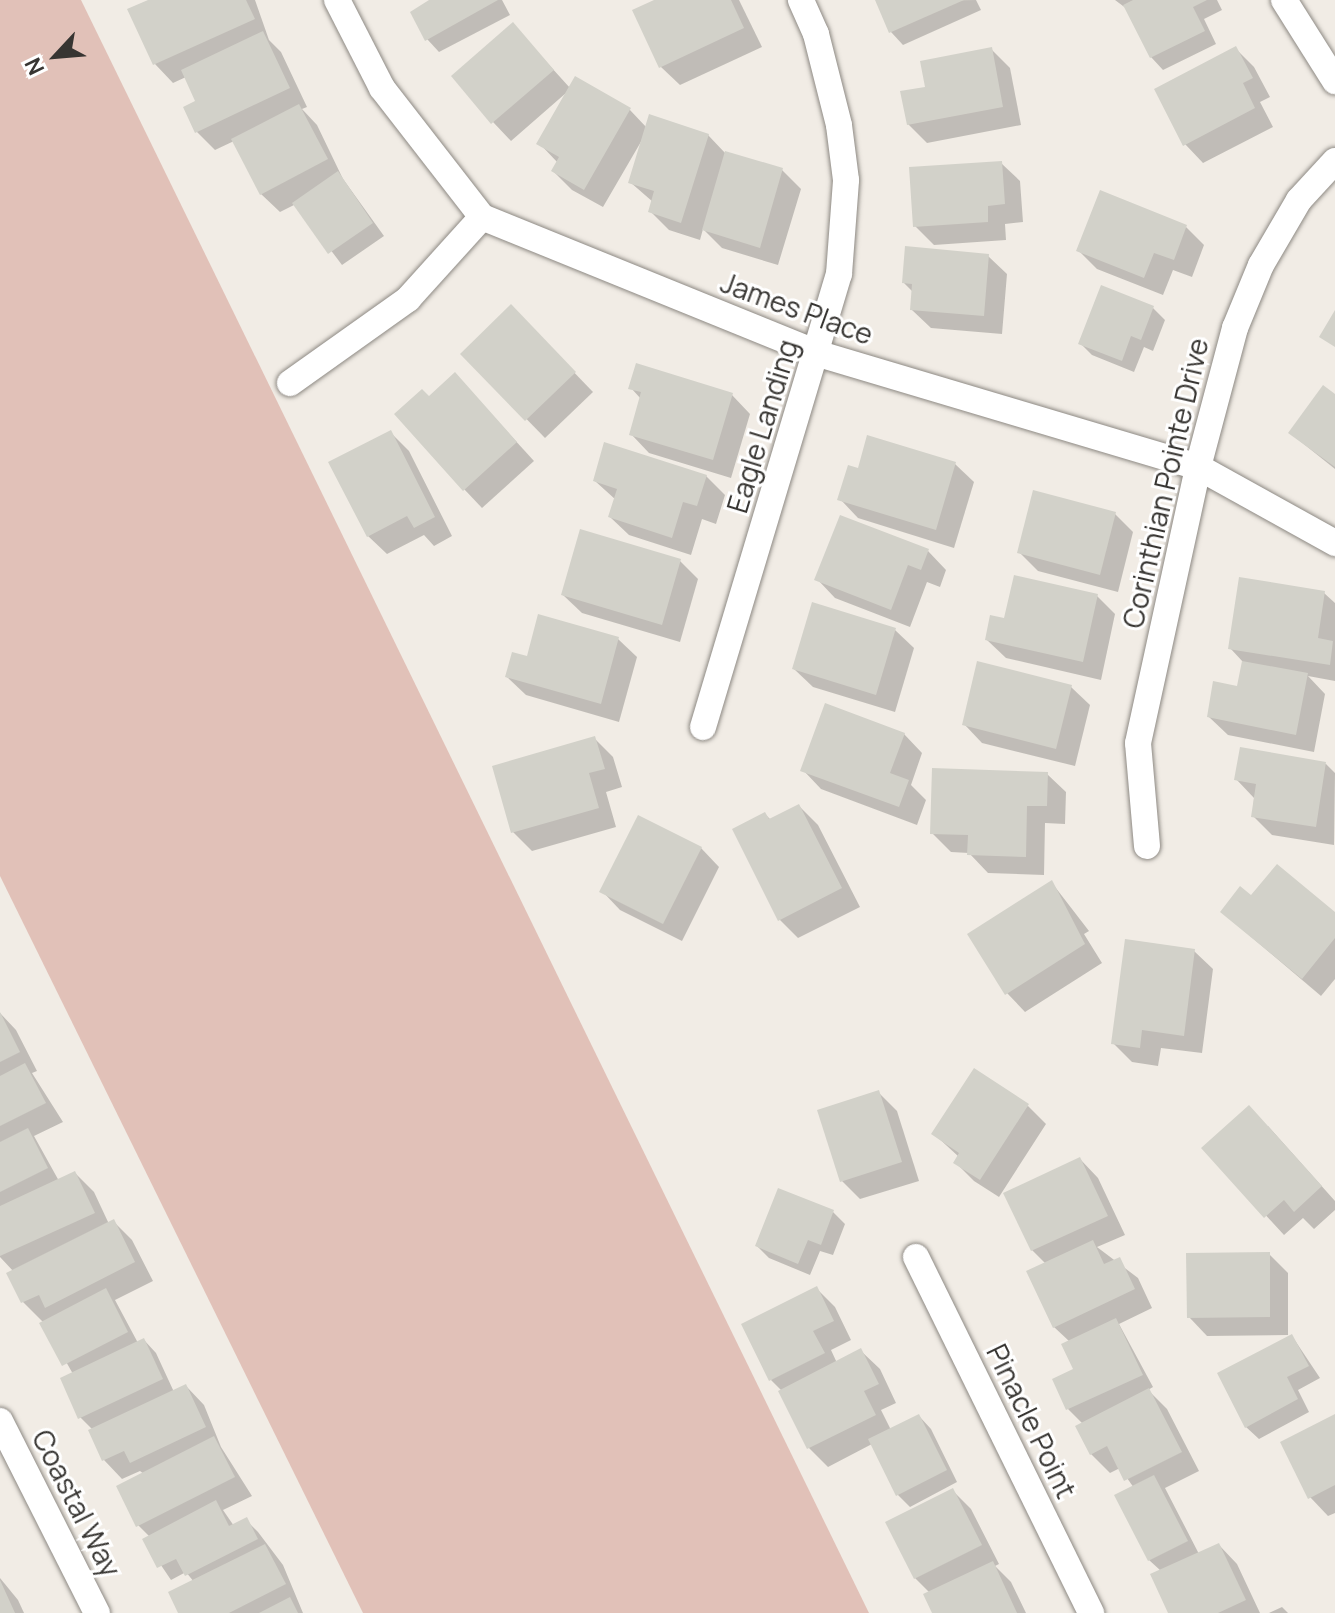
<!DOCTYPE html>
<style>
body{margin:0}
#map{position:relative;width:1335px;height:1613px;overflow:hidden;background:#f1ece5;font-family:Manrope,sans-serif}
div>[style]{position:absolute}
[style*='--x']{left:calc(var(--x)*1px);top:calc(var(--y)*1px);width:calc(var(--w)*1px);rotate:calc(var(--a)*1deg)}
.green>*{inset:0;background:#e1c1b8}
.shadow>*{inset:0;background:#0003}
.building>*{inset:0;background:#d2d1c9}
.roads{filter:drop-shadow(0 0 2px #8d8983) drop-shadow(0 0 2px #8d8983)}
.minor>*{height:26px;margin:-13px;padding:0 13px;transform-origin:13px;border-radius:13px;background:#fff}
span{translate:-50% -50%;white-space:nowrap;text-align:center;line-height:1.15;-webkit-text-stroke:6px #fff;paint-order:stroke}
.street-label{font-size:28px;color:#373532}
.north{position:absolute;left:16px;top:16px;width:80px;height:80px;-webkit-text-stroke:6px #fff;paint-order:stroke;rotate:244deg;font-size:22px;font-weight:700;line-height:32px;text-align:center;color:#373532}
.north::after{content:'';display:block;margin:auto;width:28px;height:36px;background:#373532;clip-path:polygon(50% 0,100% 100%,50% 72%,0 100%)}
</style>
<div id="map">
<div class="green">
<i style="clip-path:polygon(0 0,81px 0,869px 1613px,363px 1613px,0 876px)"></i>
</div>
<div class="shadow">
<i style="clip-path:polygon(152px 0,255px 0,269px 40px,281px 52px,307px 107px,302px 109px,317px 125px,343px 179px,384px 236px,342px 265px,296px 204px,280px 212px,261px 194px,234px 141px,215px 150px,197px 132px,198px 102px,186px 77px,173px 83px,155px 64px)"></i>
<i style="clip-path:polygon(431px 0,502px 0,510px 15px,439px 52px,427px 39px)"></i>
<i style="clip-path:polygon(659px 0,739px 0,762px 47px,680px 85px,661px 67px)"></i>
<i style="clip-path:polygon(976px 0,981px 10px,903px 45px,891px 32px,877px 1px)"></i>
<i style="clip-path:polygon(1115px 0,1217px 0,1222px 10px,1204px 19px,1216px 44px,1163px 70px,1151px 57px,1127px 9px)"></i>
<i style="clip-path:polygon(513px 25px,570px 88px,630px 110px,647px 128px,708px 135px,726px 154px,782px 170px,801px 189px,778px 265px,722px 248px,703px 229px,700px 240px,669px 230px,650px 211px,653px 202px,630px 182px,642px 140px,603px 207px,572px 190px,553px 171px,558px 163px,539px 143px,566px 93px,511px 141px,493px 122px)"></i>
<i style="clip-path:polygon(991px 49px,1010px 68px,1021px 125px,927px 143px,908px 124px,927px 88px)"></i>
<i style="clip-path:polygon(1236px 49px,1254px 67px,1270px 97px,1260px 102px,1273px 127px,1203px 163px,1185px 144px)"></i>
<i style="clip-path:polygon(1001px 163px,1020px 181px,1023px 222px,1005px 224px,1006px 240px,934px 245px,915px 226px)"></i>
<i style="clip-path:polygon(1186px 227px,1204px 245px,1192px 277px,1173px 270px,1163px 295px,1097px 269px,1078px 250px)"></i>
<i style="clip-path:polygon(988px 256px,1007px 274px,1002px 334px,931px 328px,912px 310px,913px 292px,904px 283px)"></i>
<i style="clip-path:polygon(511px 307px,593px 392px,545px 438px,463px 354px)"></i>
<i style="clip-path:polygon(1153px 308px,1165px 320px,1153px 351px,1144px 347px,1134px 372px,1092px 355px,1080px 343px)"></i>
<i style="clip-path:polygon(631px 388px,732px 395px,750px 414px,731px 478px,649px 453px,631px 434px,641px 399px)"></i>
<i style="clip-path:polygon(473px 394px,534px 461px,482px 508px,464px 489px,429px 399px)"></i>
<i style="clip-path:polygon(1335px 396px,1335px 469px,1290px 433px)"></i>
<i style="clip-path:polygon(390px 432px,409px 451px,452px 536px,434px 546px,424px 535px,387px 554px,368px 536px)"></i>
<i style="clip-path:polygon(955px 464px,974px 482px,954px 548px,858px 518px,840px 499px,859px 470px)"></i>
<i style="clip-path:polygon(706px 476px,725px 495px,716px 524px,702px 519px,691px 555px,629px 535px,610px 517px,616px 500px,595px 481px)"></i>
<i style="clip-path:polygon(1115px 514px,1133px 532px,1118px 592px,1038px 571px,1019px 552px)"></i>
<i style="clip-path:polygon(928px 551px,946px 570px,940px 587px,927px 582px,910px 627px,835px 598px,817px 579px)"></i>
<i style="clip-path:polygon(679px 560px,698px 579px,680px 642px,582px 613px,563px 595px)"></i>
<i style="clip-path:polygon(1324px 593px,1335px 603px,1335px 681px,1308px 676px,1325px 694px,1314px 752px,1228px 735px,1209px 717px,1238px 688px,1243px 662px,1230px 648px)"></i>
<i style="clip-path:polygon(1097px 596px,1115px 614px,1101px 680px,1006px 658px,987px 640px,1005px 621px)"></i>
<i style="clip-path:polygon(895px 630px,914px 648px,895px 712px,813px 687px,794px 669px)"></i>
<i style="clip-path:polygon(618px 639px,637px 657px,619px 722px,526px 695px,507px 677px,528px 659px)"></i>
<i style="clip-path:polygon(1071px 687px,1090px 705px,1075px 766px,982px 743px,964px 724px)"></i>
<i style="clip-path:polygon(904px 734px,922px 753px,911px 785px,926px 800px,917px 825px,821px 789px,803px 770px)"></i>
<i style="clip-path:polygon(595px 739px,613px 757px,622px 787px,606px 792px,616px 827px,532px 851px,513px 832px)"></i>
<i style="clip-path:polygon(1326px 764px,1335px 773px,1334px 845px,1272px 835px,1253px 816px,1254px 798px,1236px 779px)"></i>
<i style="clip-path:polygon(1047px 774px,1066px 792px,1065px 824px,1045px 823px,1044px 875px,988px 873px,969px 853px,951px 852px,932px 833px)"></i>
<i style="clip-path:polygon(799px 806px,818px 825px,860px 907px,798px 938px,780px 920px,765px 814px,771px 820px)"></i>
<i style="clip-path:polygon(701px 848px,719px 867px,682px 941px,620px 910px,602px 891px)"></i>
<i style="clip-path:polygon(1052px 883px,1089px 931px,1084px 934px,1102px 963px,1025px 1012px,1007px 993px)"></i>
<i style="clip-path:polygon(1222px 912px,1335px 914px,1335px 979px,1321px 996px)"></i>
<i style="clip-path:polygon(1194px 951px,1213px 969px,1202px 1053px,1161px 1048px,1158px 1066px,1132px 1062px,1113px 1043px)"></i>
<i style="clip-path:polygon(0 1013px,16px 1030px,37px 1071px,32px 1073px,63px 1122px,34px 1136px,59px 1181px,75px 1173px,94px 1192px,109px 1224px,113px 1221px,132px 1240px,153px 1281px,115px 1300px,138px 1343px,144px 1340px,156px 1353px,174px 1392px,186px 1386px,204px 1405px,221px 1447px,252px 1496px,223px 1510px,234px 1526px,246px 1520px,258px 1532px,283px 1565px,303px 1613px,181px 1613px,194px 1582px,186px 1572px,171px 1580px,144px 1540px,150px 1537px,138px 1525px,144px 1474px,140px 1471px,122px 1479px,104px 1460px,93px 1430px,80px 1417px,73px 1374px,44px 1323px,23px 1302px,9px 1274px,14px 1272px,0 1257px)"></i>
<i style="clip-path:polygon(878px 1092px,897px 1111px,919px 1181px,860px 1199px,842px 1181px)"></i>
<i style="clip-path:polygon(1028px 1106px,1046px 1124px,999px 1197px,974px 1181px,955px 1162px,959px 1157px,934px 1134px)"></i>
<i style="clip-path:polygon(1268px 1126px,1335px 1201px,1335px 1210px,1314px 1229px,1303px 1218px,1284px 1235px,1204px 1148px)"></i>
<i style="clip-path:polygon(1080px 1159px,1098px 1178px,1125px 1235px,1097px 1247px,1138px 1278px,1152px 1308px,1119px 1324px,1153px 1387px,1148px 1390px,1167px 1409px,1199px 1471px,1165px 1488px,1199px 1554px,1219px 1545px,1237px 1564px,1260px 1613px,1170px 1613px,1161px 1571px,1149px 1560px,1134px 1488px,1120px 1468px,1110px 1473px,1091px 1454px,1083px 1424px,1068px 1409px,1076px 1370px,1070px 1342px,1054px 1327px,1046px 1264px,1032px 1250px)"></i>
<i style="clip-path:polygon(833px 1212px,845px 1224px,833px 1255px,820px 1251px,810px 1275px,769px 1258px,757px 1246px)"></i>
<i style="clip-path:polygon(1269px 1254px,1288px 1273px,1288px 1335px,1207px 1336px,1189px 1317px)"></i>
<i style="clip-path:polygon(816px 1288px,835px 1307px,851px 1340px,831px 1350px,837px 1363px,861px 1351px,880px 1369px,896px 1403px,881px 1410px,891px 1430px,919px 1416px,931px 1429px,957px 1482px,910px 1507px,897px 1494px,872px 1444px,828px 1467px,809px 1448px,782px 1391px,771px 1380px)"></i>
<i style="clip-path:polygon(1292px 1336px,1320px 1378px,1298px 1390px,1309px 1412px,1259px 1439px,1246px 1427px)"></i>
<i style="clip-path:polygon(1335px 1416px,1335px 1513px,1328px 1516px,1310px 1497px)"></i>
<i style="clip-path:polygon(953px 1491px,971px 1509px,999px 1564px,995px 1566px,1011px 1582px,1026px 1613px,934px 1613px,930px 1593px,915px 1578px)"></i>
<i style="clip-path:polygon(0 1578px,18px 1600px,24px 1613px,0 1613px)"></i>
<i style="clip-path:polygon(1282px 1607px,1288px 1613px,1269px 1613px)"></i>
</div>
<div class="building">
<i style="clip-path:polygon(148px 0,246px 0,255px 19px,153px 65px,127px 9px)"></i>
<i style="clip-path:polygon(498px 0,425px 41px,410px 12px,429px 0)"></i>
<i style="clip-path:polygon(654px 0,731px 0,744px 28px,659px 68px,632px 10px)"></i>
<i style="clip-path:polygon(875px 0,964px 0,889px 33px)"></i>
<i style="clip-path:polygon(1133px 0,1207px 0,1193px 7px,1205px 31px,1150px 58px,1123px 5px)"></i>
<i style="clip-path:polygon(513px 22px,554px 70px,491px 124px,451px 76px)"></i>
<i style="clip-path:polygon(263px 31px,290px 88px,195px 133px,183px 107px,195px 101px,181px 70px)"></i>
<i style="clip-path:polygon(1236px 46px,1253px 78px,1243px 83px,1255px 108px,1183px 146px,1154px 89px)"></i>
<i style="clip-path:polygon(992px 47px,1003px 107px,907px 125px,900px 91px,925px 87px,920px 61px)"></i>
<i style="clip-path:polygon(575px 76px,631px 108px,584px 190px,551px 171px,559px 157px,536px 144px)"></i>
<i style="clip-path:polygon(299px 104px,328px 159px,260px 195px,231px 139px)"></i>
<i style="clip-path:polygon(649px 114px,709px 134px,681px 223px,648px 212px,654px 191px,628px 183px)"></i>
<i style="clip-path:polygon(725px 151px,783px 168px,760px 248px,702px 230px)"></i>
<i style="clip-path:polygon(1002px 161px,1005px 204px,988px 206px,988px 222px,913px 227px,909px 167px)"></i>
<i style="clip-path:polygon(338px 171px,373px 223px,328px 254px,292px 203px)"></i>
<i style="clip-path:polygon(1100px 190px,1187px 225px,1174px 260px,1154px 253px,1144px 278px,1076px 251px)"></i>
<i style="clip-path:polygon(905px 246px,989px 254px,984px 316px,910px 310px,912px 284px,902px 283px)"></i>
<i style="clip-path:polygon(1101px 285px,1154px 306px,1141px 340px,1131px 336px,1122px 361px,1078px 344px)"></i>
<i style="clip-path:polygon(511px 304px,576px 372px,525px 421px,460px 354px)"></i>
<i style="clip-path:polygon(1335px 310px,1335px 347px,1319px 337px)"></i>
<i style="clip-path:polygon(636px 363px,733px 393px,713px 460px,629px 435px,641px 392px,628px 389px)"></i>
<i style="clip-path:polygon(455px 372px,517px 442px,463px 491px,394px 414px,422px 389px,429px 396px)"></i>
<i style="clip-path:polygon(1323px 385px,1335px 394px,1335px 467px,1288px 433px)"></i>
<i style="clip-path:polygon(391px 430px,435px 517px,414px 528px,407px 516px,367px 537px,328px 462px)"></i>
<i style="clip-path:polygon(867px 435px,956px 462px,936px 530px,837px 500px,848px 465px,858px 468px)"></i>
<i style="clip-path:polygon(604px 442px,707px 475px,697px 506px,683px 502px,672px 538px,608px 517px,617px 489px,593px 481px)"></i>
<i style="clip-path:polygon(1033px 490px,1116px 512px,1100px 575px,1017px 553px)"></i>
<i style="clip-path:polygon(840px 515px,929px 549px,921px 570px,908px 565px,891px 610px,814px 580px)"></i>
<i style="clip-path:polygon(580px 529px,681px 559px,662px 625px,561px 595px)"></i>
<i style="clip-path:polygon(1014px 575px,1098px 594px,1083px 662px,985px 640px,990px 615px,1004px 618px)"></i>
<i style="clip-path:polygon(1239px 577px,1325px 591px,1318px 638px,1333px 641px,1330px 665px,1228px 649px)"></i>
<i style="clip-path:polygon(812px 602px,896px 628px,876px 695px,792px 669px)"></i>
<i style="clip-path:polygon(538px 614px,619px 637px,601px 704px,505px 677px,512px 652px,527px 656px)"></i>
<i style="clip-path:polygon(977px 661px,1072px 685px,1056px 749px,962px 725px)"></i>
<i style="clip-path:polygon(1242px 661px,1308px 673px,1296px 735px,1207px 717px,1213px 681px,1237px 686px)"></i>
<i style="clip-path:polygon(825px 703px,905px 733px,890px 773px,909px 780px,899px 807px,800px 771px)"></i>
<i style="clip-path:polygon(595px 736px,605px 769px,589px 773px,599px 808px,511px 833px,492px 766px)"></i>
<i style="clip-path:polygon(1240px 747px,1326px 762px,1316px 827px,1251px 817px,1256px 784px,1234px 780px)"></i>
<i style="clip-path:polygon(932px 768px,1048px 772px,1047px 806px,1027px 806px,1026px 857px,967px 855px,968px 835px,930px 834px)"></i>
<i style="clip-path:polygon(799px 804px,842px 888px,778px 921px,732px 829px,765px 812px,769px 819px)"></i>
<i style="clip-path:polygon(638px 815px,702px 847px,663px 924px,599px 892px)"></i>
<i style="clip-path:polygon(1277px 864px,1335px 912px,1335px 938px,1302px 979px,1220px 912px,1240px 886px,1251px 895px)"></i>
<i style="clip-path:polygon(1052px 880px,1085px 944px,1005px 995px,967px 934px)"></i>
<i style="clip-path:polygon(1125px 939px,1195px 949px,1184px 1036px,1142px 1030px,1140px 1048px,1111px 1044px)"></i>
<i style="clip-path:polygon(0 1012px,20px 1052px,0 1062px)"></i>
<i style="clip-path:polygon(25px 1063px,46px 1103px,0 1126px,0 1076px)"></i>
<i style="clip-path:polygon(974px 1068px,1029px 1104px,980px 1180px,953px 1163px,959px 1153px,931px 1134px)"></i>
<i style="clip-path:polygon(879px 1090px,902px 1162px,840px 1182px,817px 1110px)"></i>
<i style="clip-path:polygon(1249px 1105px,1322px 1186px,1294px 1212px,1284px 1200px,1264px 1218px,1201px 1148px)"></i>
<i style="clip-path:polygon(28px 1128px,48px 1168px,0 1192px,0 1142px)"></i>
<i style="clip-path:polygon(1080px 1157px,1108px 1216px,1031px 1251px,1003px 1193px)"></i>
<i style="clip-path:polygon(75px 1171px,95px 1213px,0 1256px,0 1206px)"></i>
<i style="clip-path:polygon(778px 1188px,834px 1210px,821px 1245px,808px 1240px,798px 1264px,755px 1246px)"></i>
<i style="clip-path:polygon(114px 1219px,135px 1262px,45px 1308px,39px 1295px,21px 1303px,6px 1273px)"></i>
<i style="clip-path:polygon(1093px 1240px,1104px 1264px,1120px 1257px,1135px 1289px,1053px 1328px,1026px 1271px)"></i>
<i style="clip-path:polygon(1270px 1252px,1270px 1317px,1187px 1318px,1186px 1253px)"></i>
<i style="clip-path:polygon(817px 1286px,834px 1321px,813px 1331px,825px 1353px,769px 1381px,741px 1324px)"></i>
<i style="clip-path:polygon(106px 1288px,128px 1332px,62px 1366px,39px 1323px)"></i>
<i style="clip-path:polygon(1116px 1318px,1143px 1375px,1066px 1410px,1052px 1379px,1073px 1369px,1061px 1344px)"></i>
<i style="clip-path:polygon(1292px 1334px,1309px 1366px,1287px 1377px,1298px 1399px,1245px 1428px,1217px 1373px)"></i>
<i style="clip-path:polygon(144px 1338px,163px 1379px,78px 1419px,60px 1378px)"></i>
<i style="clip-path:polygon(861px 1348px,879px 1384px,864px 1391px,876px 1415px,807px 1449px,778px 1391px)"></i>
<i style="clip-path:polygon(186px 1384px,206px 1427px,130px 1463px,124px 1451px,102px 1461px,88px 1430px)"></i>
<i style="clip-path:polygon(1149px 1388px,1182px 1452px,1124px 1481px,1107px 1446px,1090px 1455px,1075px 1426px)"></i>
<i style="clip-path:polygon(919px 1414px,947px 1470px,896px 1496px,868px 1439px)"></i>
<i style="clip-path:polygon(1335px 1414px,1335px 1485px,1308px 1499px,1280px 1442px)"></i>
<i style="clip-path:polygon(214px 1436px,235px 1477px,136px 1527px,116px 1486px)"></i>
<i style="clip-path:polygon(1154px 1475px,1188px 1541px,1148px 1561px,1114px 1495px)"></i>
<i style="clip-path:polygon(953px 1488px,982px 1545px,914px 1579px,885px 1522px)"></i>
<i style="clip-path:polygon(216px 1500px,229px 1526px,247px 1517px,258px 1539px,185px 1576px,176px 1559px,157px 1568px,142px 1539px)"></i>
<i style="clip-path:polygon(1219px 1543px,1246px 1600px,1218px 1613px,1168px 1613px,1150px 1574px)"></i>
<i style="clip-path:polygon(265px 1544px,286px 1584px,229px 1613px,178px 1613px,168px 1592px)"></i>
<i style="clip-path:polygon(993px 1561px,1017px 1613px,932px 1613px,923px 1594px)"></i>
<i style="clip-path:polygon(0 1580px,15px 1613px,0 1613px)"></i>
<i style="clip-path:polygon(290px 1597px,298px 1613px,259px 1613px)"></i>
</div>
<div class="roads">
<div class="minor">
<i style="--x:337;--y:0;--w:99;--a:62.9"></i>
<i style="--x:382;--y:88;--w:163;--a:52.2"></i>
<i style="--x:482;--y:217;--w:364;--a:22.1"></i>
<i style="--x:819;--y:354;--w:395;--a:16.6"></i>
<i style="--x:1198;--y:467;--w:157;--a:29"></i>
<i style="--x:1284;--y:0;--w:96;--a:57.8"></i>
<i style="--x:290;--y:383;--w:145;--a:-35.4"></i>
<i style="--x:408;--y:299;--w:110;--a:-47.9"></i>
<i style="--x:703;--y:727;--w:473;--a:-73.3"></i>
<i style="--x:839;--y:274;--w:94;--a:-85.7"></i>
<i style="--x:846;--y:180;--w:55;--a:-97.3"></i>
<i style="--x:839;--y:125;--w:94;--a:-104.2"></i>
<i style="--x:816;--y:34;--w:37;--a:-114"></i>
<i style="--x:1147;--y:846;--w:103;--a:-95"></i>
<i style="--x:1138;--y:743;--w:282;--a:-77.7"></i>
<i style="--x:1198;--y:467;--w:144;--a:-75.1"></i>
<i style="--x:1235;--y:328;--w:68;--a:-67.6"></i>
<i style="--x:1261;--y:265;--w:75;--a:-59.7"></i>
<i style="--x:1299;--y:200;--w:53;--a:-47.3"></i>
<i style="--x:916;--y:1257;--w:397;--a:63.8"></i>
<i style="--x:0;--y:1421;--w:215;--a:63.2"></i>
</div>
</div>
<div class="street-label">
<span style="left:797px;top:308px;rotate:20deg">James Place</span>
<span style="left:762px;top:426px;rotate:-73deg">Eagle Landing</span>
<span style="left:1165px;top:483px;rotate:-77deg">Corinthian Pointe Drive</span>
<span style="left:1032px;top:1421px;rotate:64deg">Pinacle Point</span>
<span style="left:77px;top:1503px;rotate:63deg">Coastal Way</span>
</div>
<div class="north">N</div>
</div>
